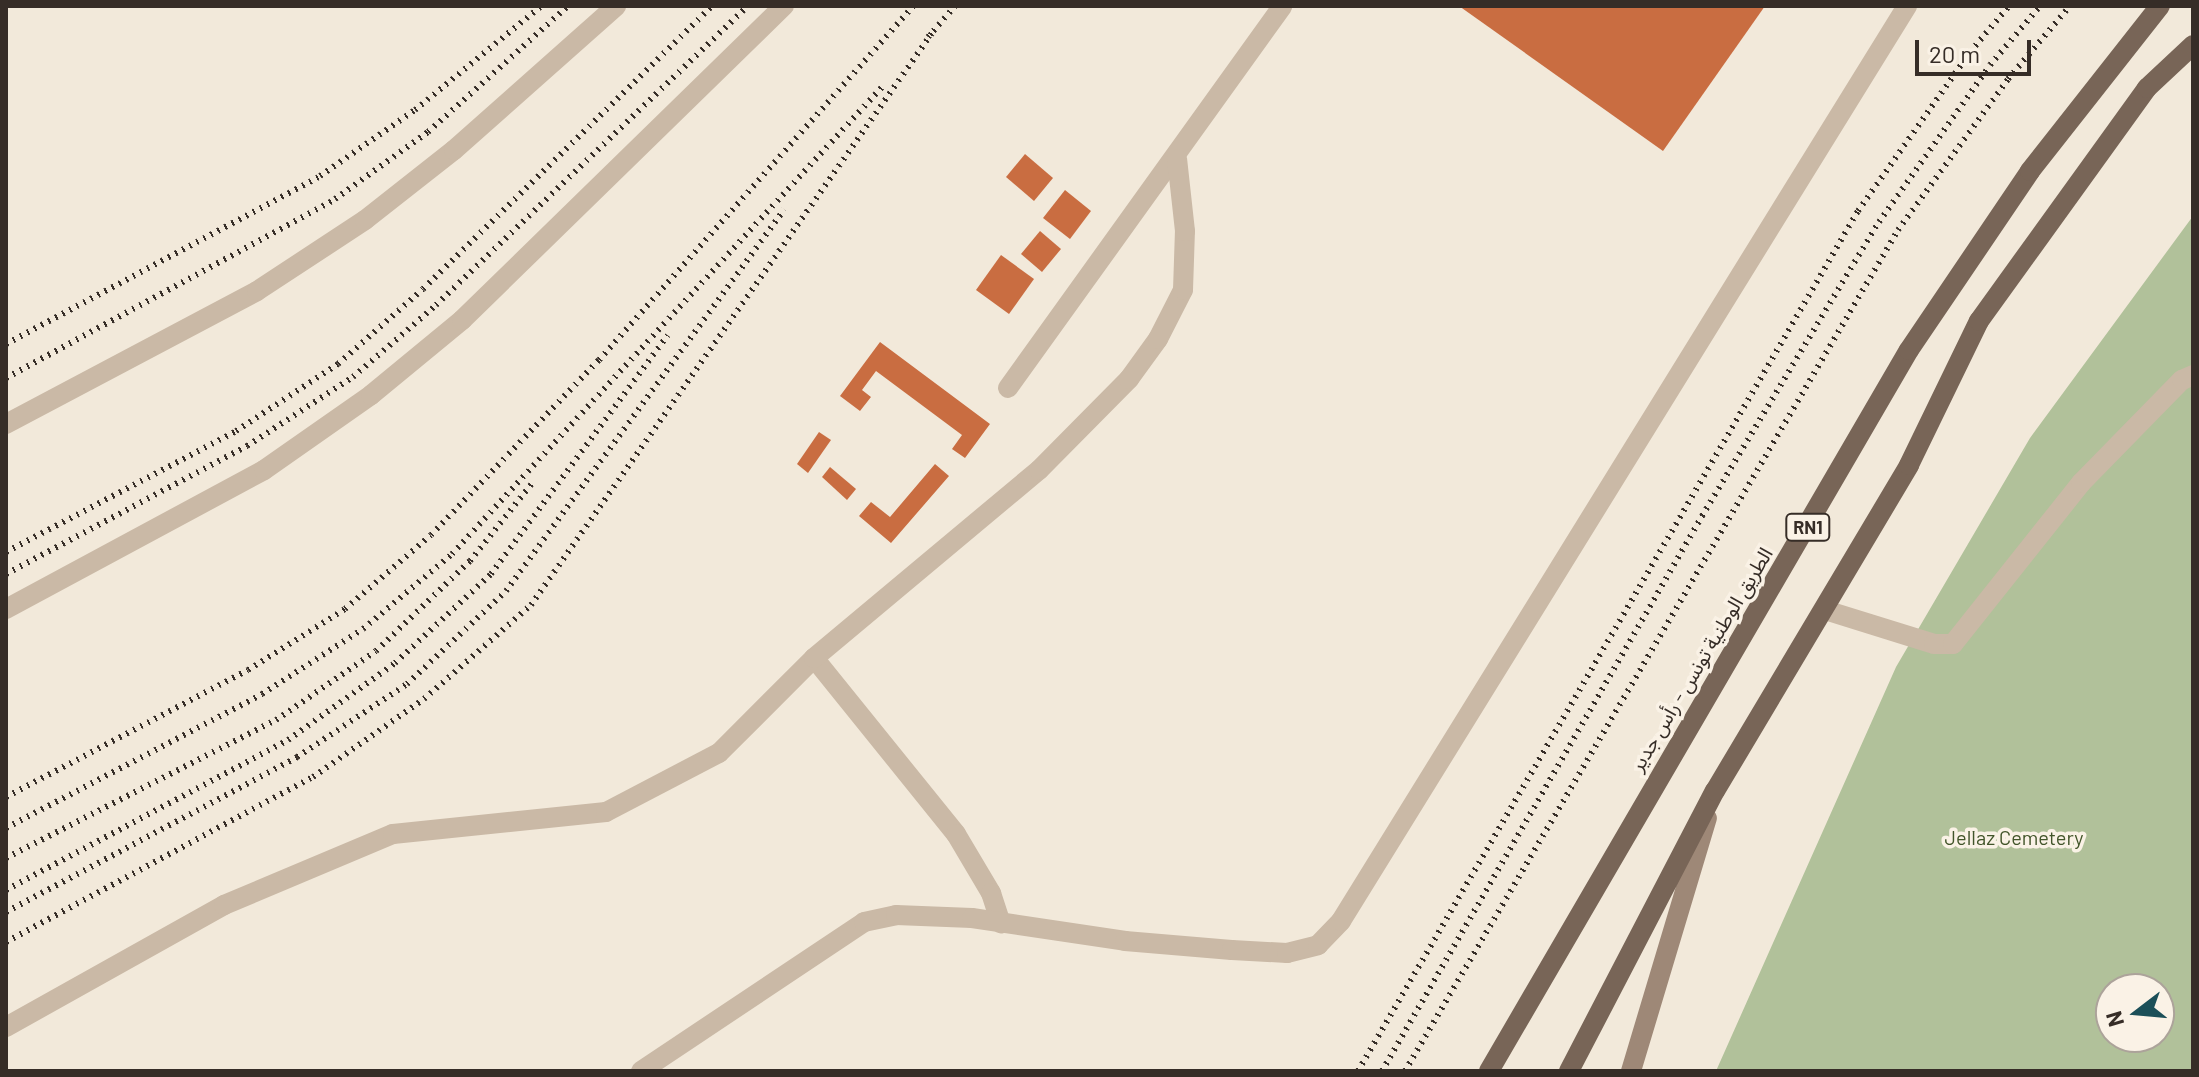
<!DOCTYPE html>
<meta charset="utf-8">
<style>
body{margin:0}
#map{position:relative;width:2199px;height:1077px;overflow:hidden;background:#f2e9da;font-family:Barlow,"Noto Sans Arabic",sans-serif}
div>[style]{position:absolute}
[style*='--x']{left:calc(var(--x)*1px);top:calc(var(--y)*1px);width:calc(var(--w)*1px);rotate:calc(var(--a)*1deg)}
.green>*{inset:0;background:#b1c19a}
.building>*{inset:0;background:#c96d41}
.lane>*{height:20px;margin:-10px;padding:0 10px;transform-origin:10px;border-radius:10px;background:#cab9a6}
.secondary>*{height:20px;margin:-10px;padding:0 10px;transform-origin:10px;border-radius:10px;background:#9e8877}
.primary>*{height:20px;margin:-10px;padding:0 10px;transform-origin:10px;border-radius:10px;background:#786557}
.rail>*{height:6px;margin-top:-3px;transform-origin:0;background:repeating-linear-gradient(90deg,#362d27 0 2px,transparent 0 8px)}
span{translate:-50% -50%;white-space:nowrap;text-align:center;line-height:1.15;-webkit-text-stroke:7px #faf2e6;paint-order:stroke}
.shield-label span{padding:2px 6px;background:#faf2e6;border:2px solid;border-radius:6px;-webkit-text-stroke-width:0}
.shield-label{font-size:18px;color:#362d27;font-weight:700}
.street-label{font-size:20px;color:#362d27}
.park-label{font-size:20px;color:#42552a}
.frame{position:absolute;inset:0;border:8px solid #362d27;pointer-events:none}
.north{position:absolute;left:2095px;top:973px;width:80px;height:80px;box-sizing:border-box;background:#faf2e6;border:2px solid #aca39a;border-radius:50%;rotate:254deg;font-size:22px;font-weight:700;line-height:32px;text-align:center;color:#362d27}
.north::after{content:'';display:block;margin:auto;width:28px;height:36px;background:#1b4f58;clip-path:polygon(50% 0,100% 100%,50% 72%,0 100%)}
.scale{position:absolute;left:1915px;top:40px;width:116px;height:36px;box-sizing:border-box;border:4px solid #362d27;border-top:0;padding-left:10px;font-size:24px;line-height:28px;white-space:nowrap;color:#362d27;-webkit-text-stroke:6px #faf2e6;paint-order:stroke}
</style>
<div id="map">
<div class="green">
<i style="clip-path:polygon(evenodd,2193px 216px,2193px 1071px,1716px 1071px,1896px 667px,2030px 438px,2193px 216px,2111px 989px,2159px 989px,2159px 1037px,2111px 1037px,2111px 989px)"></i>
</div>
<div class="building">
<i style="clip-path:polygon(1459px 6px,1765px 6px,1663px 151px)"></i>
<i style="clip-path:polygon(1025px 154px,1053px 178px,1034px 201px,1006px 177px)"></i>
<i style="clip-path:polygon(1065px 190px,1091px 211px,1070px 239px,1043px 218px)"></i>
<i style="clip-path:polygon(1040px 231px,1061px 249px,1042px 272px,1021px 254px)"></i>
<i style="clip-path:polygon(1001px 255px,1034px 279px,1009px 314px,976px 290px)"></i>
<i style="clip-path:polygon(880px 342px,990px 424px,965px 458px,952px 449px,962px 435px,876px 371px,862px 390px,871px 397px,860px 411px,840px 396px)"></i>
<i style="clip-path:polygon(819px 432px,831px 440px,808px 473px,797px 464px)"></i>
<i style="clip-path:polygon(935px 464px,949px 476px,891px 543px,859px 516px,871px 502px,890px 517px)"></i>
<i style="clip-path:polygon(830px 467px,856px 489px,847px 500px,822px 477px)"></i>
</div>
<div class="lane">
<i style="--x:1008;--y:388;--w:470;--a:-54.3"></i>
<i style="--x:6;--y:424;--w:284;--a:-27.9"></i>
<i style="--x:257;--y:291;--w:129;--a:-33.3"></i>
<i style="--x:365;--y:220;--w:113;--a:-38.2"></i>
<i style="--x:454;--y:150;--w:217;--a:-41.6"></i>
<i style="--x:6;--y:609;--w:293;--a:-28.3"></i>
<i style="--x:264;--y:470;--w:131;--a:-35"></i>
<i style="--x:371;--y:395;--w:118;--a:-39.5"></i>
<i style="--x:462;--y:320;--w:450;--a:-44.3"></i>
<i style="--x:1825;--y:610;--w:114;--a:17.3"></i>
<i style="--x:1934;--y:644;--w:19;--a:0"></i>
<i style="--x:1953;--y:644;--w:206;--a:-51.5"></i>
<i style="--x:2081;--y:483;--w:144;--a:-45.6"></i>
<i style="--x:2182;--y:380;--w:12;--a:-24"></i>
<i style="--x:814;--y:658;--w:226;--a:51.1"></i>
<i style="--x:956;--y:834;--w:69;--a:59.3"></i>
<i style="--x:991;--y:893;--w:32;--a:72"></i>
<i style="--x:6;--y:1027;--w:250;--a:-29.2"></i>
<i style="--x:224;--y:905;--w:183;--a:-22.8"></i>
<i style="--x:393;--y:834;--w:214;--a:-5.9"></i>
<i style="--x:606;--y:812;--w:127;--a:-27.6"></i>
<i style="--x:719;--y:753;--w:134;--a:-45"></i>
<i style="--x:814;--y:658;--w:293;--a:-39.9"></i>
<i style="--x:1039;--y:470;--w:128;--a:-45.3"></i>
<i style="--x:1129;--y:379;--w:49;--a:-54.1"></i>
<i style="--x:1158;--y:339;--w:55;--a:-63"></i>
<i style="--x:1183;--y:290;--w:59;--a:-88.1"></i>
<i style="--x:1185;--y:231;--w:72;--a:-96.3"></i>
<i style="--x:641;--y:1071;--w:268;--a:-33.7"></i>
<i style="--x:864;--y:922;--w:33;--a:-12"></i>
<i style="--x:896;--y:915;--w:76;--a:2.3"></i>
<i style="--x:972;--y:918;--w:155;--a:8.5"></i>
<i style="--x:1125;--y:941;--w:107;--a:4.8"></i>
<i style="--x:1232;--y:950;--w:55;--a:3.1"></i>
<i style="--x:1287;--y:953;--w:32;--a:-14"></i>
<i style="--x:1318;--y:945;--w:33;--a:-46"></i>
<i style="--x:1341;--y:921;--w:1076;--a:-58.26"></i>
</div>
<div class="secondary">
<i style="--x:1631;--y:1071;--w:264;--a:-73.3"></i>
</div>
<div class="primary">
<i style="--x:1489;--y:1071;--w:834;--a:-59.78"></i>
<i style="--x:1909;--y:350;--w:216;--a:-55.9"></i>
<i style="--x:2030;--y:171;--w:210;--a:-51.8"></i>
<i style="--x:1569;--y:1071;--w:316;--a:-62.5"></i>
<i style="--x:1715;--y:791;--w:379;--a:-59.2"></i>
<i style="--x:1909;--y:465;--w:160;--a:-64.1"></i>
<i style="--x:1979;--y:321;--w:287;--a:-54.2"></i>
<i style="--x:2147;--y:88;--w:63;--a:-43.1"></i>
</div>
<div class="rail">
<i style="--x:928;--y:37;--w:41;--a:-48.9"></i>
<i style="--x:6;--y:344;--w:356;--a:-28.1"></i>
<i style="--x:320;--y:176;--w:116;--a:-34.8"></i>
<i style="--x:415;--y:110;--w:163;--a:-39.5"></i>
<i style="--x:6;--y:378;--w:375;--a:-28.5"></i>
<i style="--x:335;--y:199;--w:115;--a:-35.8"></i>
<i style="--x:428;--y:132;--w:188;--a:-42"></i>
<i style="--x:6;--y:552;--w:260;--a:-27.7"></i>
<i style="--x:236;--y:431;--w:122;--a:-33.3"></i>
<i style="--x:338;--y:364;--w:113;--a:-41.4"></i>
<i style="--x:423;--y:289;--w:404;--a:-44.4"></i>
<i style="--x:6;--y:574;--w:273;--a:-28"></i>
<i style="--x:247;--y:446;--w:126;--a:-33.1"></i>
<i style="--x:353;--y:377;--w:110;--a:-40.9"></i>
<i style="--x:436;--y:305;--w:432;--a:-43.8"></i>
<i style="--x:6;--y:797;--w:273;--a:-27.7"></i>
<i style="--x:248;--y:670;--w:115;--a:-32.2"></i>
<i style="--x:345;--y:609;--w:113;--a:-40.7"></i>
<i style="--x:431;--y:535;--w:243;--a:-46.2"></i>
<i style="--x:599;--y:360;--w:473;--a:-48.4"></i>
<i style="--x:6;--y:828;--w:289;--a:-27.6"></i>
<i style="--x:262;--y:694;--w:120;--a:-32.8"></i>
<i style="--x:363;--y:629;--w:116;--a:-40.1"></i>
<i style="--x:452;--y:554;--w:635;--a:-47.36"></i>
<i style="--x:6;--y:858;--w:303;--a:-27.1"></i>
<i style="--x:276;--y:720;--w:121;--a:-34.6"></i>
<i style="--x:376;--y:651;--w:130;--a:-43.8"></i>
<i style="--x:470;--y:561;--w:101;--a:-51.4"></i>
<i style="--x:6;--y:890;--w:319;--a:-28"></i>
<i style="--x:288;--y:740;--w:132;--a:-35.7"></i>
<i style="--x:395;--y:663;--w:131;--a:-42.8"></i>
<i style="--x:491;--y:574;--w:297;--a:-53.5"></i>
<i style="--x:6;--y:912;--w:330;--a:-28"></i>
<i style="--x:297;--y:757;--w:132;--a:-33.6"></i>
<i style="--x:407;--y:684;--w:136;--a:-43.2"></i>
<i style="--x:506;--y:591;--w:472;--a:-53.9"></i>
<i style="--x:6;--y:942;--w:349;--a:-28.3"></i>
<i style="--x:313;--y:777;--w:136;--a:-35.1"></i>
<i style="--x:424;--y:699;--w:142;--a:-41.3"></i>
<i style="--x:531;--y:605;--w:702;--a:-54.97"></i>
<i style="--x:1358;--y:1071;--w:995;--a:-59.83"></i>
<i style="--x:1858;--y:211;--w:194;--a:-54.8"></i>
<i style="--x:1970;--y:52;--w:60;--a:-49.7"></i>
<i style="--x:1382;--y:1071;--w:641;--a:-60.03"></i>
<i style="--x:1702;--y:516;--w:343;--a:-59"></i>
<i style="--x:1879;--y:222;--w:192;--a:-54.7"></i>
<i style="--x:1990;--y:65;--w:77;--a:-49.7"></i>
<i style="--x:1405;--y:1071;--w:975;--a:-59.62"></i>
<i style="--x:1898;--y:230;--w:187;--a:-53.9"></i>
<i style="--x:2008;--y:79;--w:96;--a:-49.7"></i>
</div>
<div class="shield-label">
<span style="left:1808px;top:527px">RN1</span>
</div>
<div class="street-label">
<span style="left:1701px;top:659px;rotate:-59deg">الطريق الوطنية تونس - رأس جدير</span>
</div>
<div class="park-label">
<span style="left:2014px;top:837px">Jellaz Cemetery</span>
</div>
<div class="frame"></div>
<div class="north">N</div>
<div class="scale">20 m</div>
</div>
